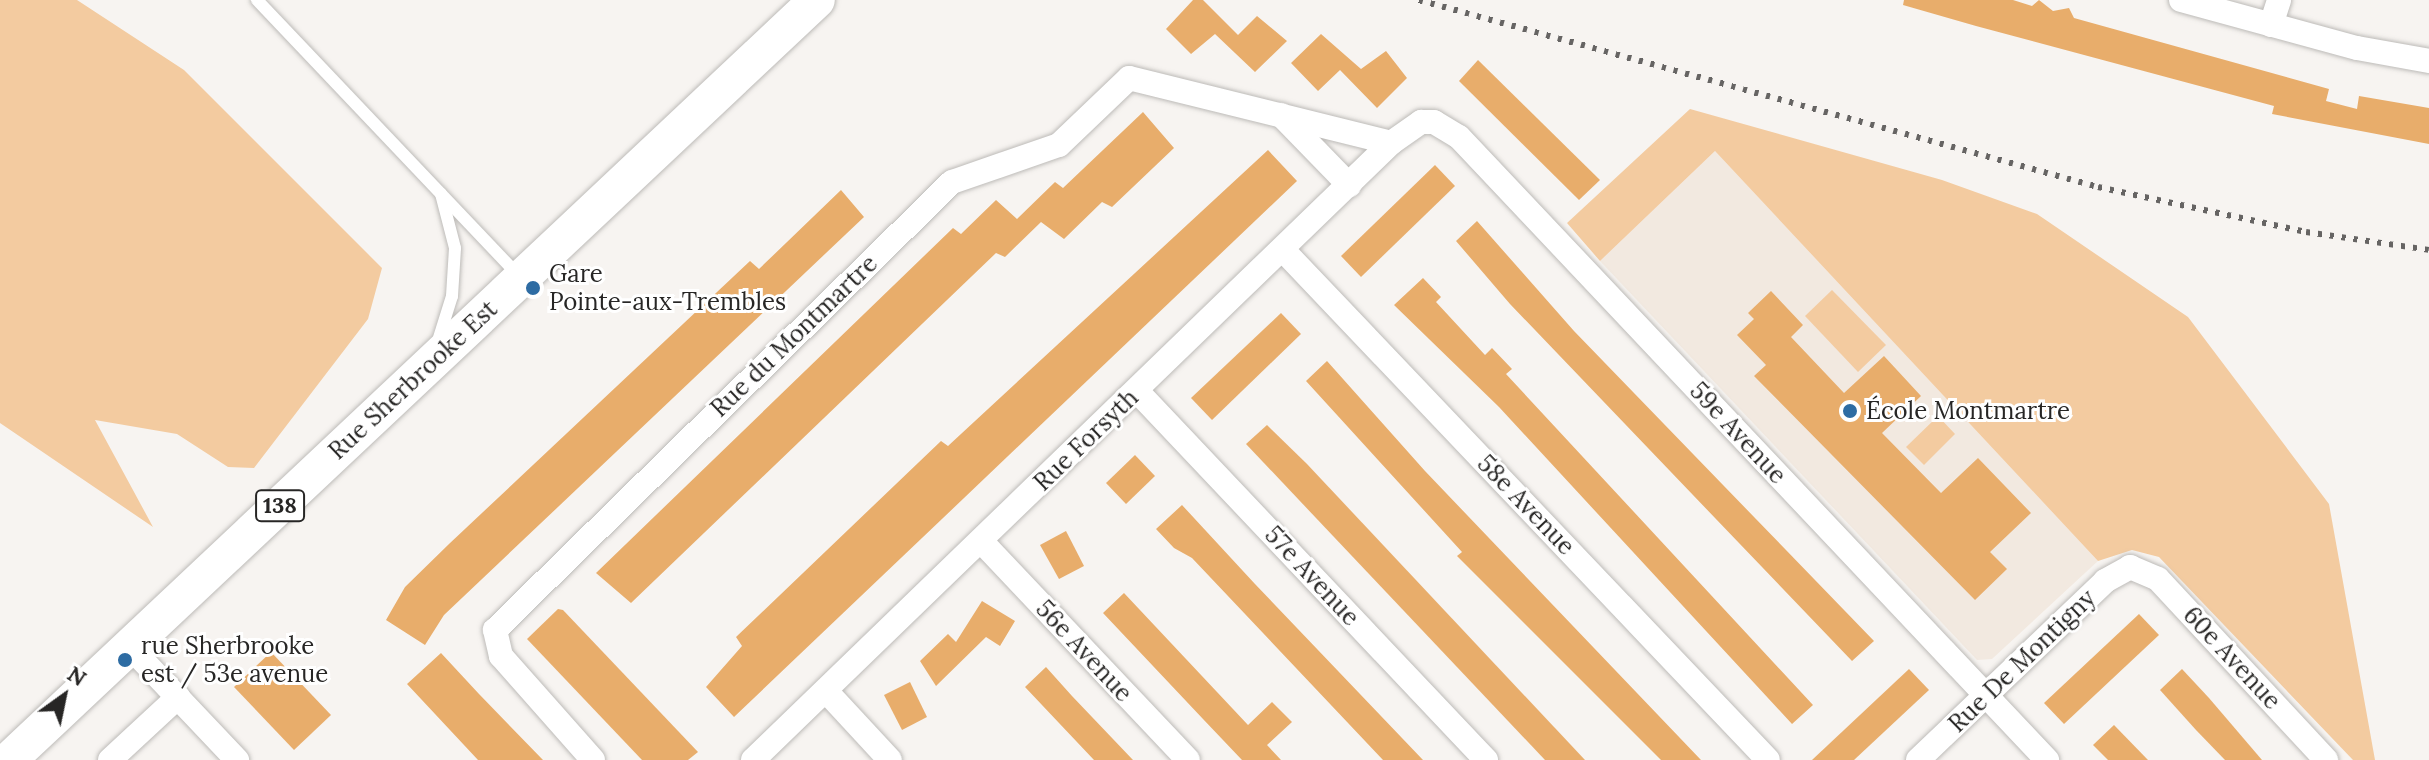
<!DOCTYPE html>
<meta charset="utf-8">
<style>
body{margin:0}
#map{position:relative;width:2429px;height:760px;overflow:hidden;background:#f7f4f1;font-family:Lora,serif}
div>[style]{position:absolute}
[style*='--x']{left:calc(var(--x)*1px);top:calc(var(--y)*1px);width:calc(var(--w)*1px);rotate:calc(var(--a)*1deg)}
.built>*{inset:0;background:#f2e9e0}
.green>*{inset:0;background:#f3cba0}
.building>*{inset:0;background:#e8ad6b}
.roads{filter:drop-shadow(0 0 2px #bdbbb8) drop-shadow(0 0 2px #bdbbb8)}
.service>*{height:12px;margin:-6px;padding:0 6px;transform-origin:6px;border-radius:6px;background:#fff}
.minor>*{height:24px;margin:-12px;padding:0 12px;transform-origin:12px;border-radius:12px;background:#fff}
.primary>*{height:36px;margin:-18px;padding:0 18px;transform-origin:18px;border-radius:18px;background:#fff}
.rail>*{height:6px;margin-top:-3px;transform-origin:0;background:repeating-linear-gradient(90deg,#666463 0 4px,transparent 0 12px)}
.dots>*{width:22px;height:22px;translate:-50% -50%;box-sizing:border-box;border:4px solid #fff;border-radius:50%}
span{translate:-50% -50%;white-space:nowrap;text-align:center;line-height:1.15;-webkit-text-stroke:6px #fff;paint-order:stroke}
.shield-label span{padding:2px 6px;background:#fff;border:2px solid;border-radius:6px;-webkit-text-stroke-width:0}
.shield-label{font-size:22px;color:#272625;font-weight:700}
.poi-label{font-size:24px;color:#272625}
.left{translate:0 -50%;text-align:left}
.street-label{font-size:24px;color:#272625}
.north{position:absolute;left:24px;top:656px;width:80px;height:80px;-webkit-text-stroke:6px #fff;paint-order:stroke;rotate:33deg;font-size:22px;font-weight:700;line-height:32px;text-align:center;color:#272625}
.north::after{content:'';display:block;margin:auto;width:28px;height:36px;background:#272625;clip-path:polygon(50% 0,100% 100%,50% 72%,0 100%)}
</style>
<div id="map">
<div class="built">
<i style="clip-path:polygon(1715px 151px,2098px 561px,1992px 659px,1977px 660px,1600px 261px)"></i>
</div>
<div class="green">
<i style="clip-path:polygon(0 0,77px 0,184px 70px,382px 268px,368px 319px,254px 468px,228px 467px,177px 434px,95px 420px,153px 527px,0 423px)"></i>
<i style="clip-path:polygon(1690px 109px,1942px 180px,2037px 214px,2188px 317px,2329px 504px,2375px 760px,2353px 760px,2159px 557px,2132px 550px,2098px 561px,1715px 151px,1600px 261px,1567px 223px)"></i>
<i style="clip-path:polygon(1832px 290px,1886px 345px,1858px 372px,1805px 316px)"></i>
<i style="clip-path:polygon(1938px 416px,1955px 434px,1924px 465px,1906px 447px)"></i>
</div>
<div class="building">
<i style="clip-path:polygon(1193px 0,1203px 0,1238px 35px,1257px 16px,1287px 41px,1255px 72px,1215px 34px,1191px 54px,1166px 29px)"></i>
<i style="clip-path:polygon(1904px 0,2013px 0,2032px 6px,2039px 0,2053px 11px,2069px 8px,2074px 18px,2329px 89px,2326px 101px,2357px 109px,2359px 96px,2429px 108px,2429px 144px,2272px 114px,2274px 106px,1976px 26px,1903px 5px)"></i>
<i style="clip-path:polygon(1321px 34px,1361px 69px,1386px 51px,1407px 78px,1377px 108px,1340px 70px,1318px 91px,1291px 63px)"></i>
<i style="clip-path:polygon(1478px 60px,1600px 180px,1579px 200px,1459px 81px)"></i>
<i style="clip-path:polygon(1143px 112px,1174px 148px,1112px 207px,1102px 202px,1064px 239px,1041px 222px,1005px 257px,996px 253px,631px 603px,596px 573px,953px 228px,961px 234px,996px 200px,1017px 219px,1055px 182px,1063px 188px)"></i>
<i style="clip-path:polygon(1268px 150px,1297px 181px,734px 717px,706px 687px,742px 646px,736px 637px,941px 441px,948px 446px)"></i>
<i style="clip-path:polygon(1435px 165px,1455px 186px,1361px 277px,1341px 256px)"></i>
<i style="clip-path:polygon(841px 190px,864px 217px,444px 615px,425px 645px,386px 620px,405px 587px,449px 544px,750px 261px,759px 269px)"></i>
<i style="clip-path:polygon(1477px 221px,1574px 331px,1874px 641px,1852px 661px,1510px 304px,1456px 241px)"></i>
<i style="clip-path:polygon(1423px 278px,1441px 297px,1436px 302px,1485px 355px,1492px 348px,1512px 369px,1506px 374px,1813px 705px,1792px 724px,1499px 407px,1394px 305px)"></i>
<i style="clip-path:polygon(1771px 291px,1803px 325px,1791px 337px,1844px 393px,1884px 356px,1921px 396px,1882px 433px,1941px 493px,1978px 458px,2031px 513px,1990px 552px,2007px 569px,1975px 600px,1754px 376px,1766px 365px,1737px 335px,1754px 319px,1748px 313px)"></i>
<i style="clip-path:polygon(1281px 313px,1301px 334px,1212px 420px,1191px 398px)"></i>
<i style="clip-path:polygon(1327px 361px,1425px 471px,1701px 760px,1661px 760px,1457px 556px,1462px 552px,1306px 381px)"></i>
<i style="clip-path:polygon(1267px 425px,1307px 464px,1585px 760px,1545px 760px,1439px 648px,1246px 444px)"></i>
<i style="clip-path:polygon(1135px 455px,1155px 476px,1126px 504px,1106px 483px)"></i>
<i style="clip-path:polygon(1182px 505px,1255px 584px,1423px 760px,1383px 760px,1192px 558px,1174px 548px,1156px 529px)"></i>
<i style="clip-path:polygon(1066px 531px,1084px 566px,1059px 579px,1040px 545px)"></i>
<i style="clip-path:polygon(1124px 593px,1248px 725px,1272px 702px,1292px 722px,1267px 745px,1281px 760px,1242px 760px,1203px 719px,1103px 613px)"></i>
<i style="clip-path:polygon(982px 601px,1015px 621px,1000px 646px,986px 637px,936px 686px,920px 661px,948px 634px,956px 642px)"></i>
<i style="clip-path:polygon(558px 609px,563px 610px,698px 752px,688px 760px,642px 760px,527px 639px)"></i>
<i style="clip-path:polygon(2139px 614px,2159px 635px,2064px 724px,2044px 703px)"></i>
<i style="clip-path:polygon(271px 652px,331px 715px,294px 750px,234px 687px)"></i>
<i style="clip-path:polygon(441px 653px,479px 694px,543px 760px,478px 760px,407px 684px)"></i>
<i style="clip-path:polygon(1046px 667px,1072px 696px,1133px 760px,1094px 760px,1059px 723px,1025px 687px)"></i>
<i style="clip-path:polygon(1909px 669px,1929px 690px,1854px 760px,1812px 760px)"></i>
<i style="clip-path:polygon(2182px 669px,2209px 698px,2262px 760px,2225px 760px,2196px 730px,2160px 690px)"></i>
<i style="clip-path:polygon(910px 682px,927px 717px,902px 730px,884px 695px)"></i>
<i style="clip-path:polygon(2114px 725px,2148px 760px,2108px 760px,2093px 745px)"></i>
</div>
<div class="roads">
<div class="service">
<i style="--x:257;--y:0;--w:381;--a:46.5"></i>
<i style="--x:437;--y:344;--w:50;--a:-72.6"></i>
<i style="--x:452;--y:296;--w:48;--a:-86.4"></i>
<i style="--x:455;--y:248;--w:56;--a:-104.5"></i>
</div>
<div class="minor">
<i style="--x:2181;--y:0;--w:182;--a:15.3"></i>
<i style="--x:2357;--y:48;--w:73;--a:10.2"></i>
<i style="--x:2271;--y:25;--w:26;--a:-72"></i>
<i style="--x:1281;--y:115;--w:98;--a:45.8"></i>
<i style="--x:1284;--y:251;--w:702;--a:46.44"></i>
<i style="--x:1137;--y:391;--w:508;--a:46.6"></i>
<i style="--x:981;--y:541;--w:301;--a:46.6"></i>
<i style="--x:130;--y:647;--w:156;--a:46.6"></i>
<i style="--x:826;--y:691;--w:94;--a:47.2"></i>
<i style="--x:110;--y:760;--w:93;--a:-42.8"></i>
<i style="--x:593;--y:760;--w:139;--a:-131.5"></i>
<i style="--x:501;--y:656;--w:27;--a:-103"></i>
<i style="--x:495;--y:630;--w:640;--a:-44.43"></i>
<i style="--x:952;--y:182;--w:113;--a:-19.1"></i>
<i style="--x:1059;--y:145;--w:97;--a:-43.7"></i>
<i style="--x:1129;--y:78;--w:270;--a:13.9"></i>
<i style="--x:753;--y:760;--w:888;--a:-44.04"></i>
<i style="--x:1391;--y:143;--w:37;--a:-35"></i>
<i style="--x:1421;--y:122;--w:13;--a:0"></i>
<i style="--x:1434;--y:122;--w:29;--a:31"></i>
<i style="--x:1459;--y:137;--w:857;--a:46.66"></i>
<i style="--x:1918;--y:760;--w:259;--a:-43.7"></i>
<i style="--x:2105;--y:581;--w:29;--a:-29"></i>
<i style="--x:2130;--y:567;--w:30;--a:23"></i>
<i style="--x:2158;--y:579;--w:247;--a:47.1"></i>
</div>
<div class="primary">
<i style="--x:9;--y:760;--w:1109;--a:-43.25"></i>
</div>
</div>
<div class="rail">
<i style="--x:1419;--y:0;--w:704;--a:15.4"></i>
<i style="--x:2098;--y:187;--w:213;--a:12.2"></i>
<i style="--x:2306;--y:232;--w:124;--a:8.3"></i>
</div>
<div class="dots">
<i style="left:533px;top:288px;background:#2e6ca3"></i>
<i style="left:1850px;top:411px;background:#2e6ca3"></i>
<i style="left:125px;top:660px;background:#2e6ca3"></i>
</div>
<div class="shield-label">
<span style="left:280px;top:506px">138</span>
</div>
<div class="poi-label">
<span class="left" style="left:549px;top:288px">Gare<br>Pointe-aux-Trembles</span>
<span class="left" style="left:1866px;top:411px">École Montmartre</span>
<span class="left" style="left:141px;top:660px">rue Sherbrooke<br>est / 53e avenue</span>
</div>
<div class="street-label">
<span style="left:794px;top:336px;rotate:-44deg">Rue du Montmartre</span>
<span style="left:413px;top:380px;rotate:-43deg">Rue Sherbrooke Est</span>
<span style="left:1738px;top:433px;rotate:47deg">59e Avenue</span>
<span style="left:1086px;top:440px;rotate:-44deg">Rue Forsyth</span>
<span style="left:1526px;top:505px;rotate:46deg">58e Avenue</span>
<span style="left:1312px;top:576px;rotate:47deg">57e Avenue</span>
<span style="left:1084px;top:651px;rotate:47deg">56e Avenue</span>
<span style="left:2232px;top:658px;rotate:47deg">60e Avenue</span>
<span style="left:2022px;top:661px;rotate:-44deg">Rue De Montigny</span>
</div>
<div class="north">N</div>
</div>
